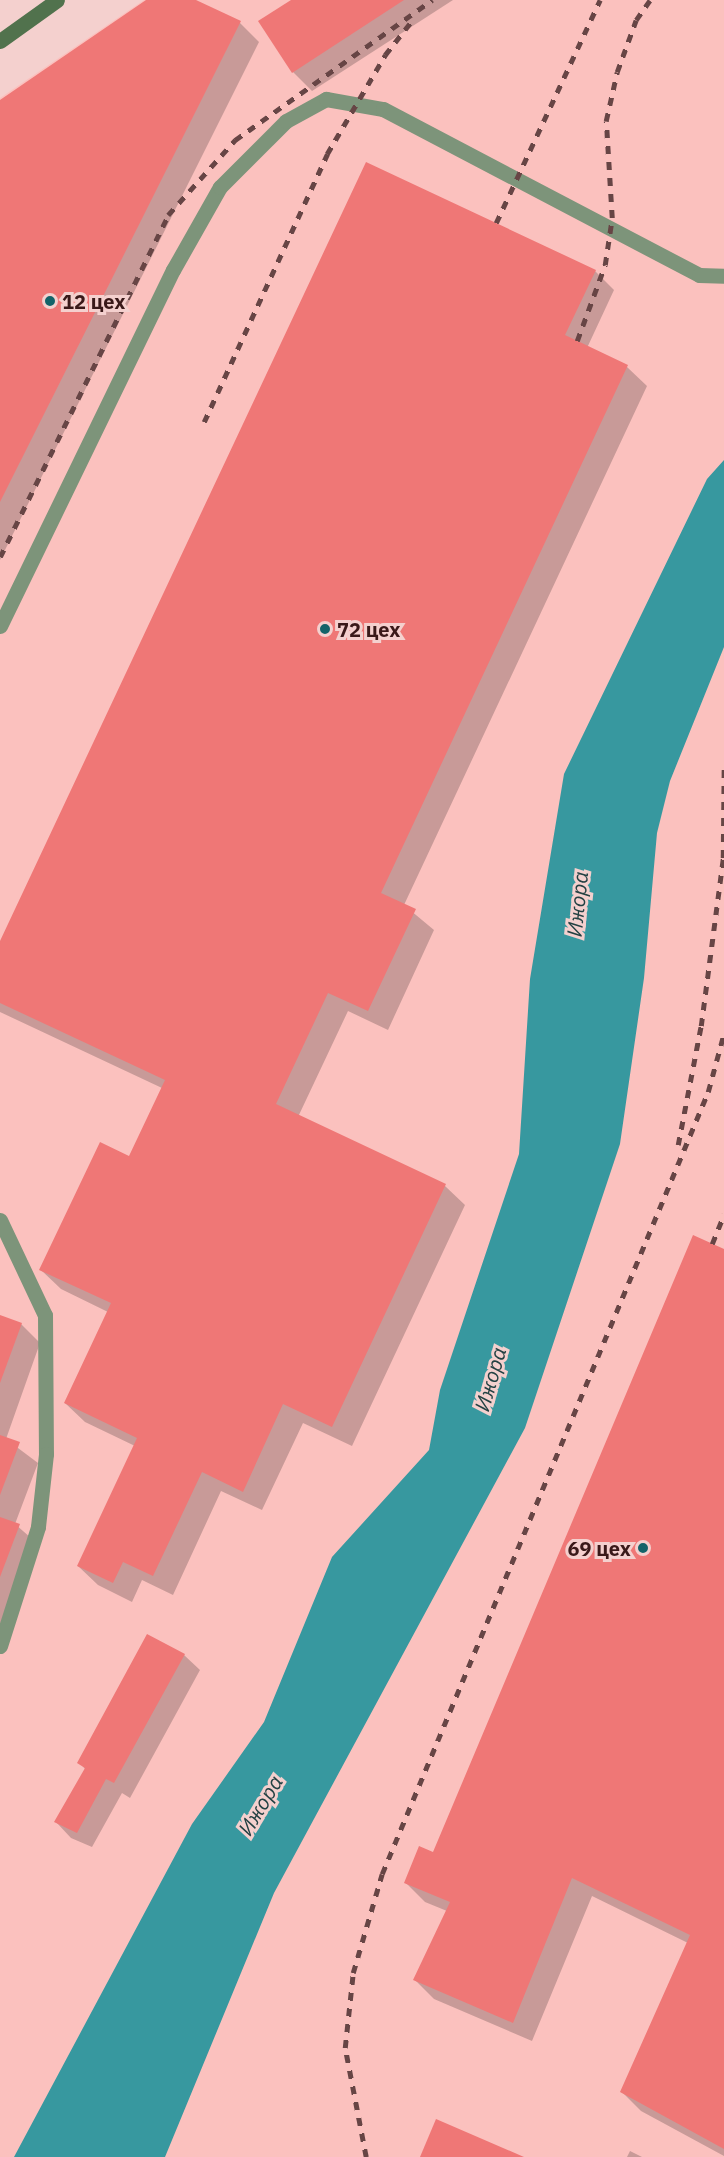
<!DOCTYPE html>
<meta charset="utf-8">
<style>
body{margin:0}
#map{position:relative;width:724px;height:2157px;overflow:hidden;background:#f4d0ce;font-family:"IBM Plex Sans",sans-serif}
div>[style]{position:absolute}
[style*='--x']{left:calc(var(--x)*1px);top:calc(var(--y)*1px);width:calc(var(--w)*1px);rotate:calc(var(--a)*1deg)}
.built>*{inset:0;background:#fbc1be}
.water>*{inset:0;background:#37989f}
.shadow>*{inset:0;background:#0003}
.building>*{inset:0;background:#ef7776}
.lane>*{height:15px;margin:-7.5px;padding:0 7.5px;transform-origin:7.5px;border-radius:7.5px;background:#7d947a}
.secondary>*{height:15px;margin:-7.5px;padding:0 7.5px;transform-origin:7.5px;border-radius:7.5px;background:#51724d}
.rail>*{height:4.5px;margin-top:-2.25px;transform-origin:0;background:repeating-linear-gradient(90deg,#674545 0 8px,transparent 0 16px)}
.dots>*{width:16px;height:16px;translate:-50% -50%;box-sizing:border-box;border:3px solid #f4d0ce;border-radius:50%}
span{translate:-50% -50%;white-space:nowrap;text-align:center;line-height:1.15;-webkit-text-stroke:6px #f4d0ce;paint-order:stroke}
.poi-label{font-size:20px;color:#3a1919;font-weight:700}
.left{translate:0 -50%;text-align:left}
.right{translate:-100% -50%;text-align:right}
.water-label{font-size:21px;color:#234143;font-style:italic}
</style>
<div id="map">
<div class="built">
<i style="clip-path:polygon(144px 0,724px 0,724px 2157px,0 2157px,0 98px)"></i>
</div>
<div class="water">
<i style="clip-path:polygon(724px 460px,724px 647px,670px 781px,657px 833px,644px 978px,620px 1144px,525px 1428px,274px 1893px,165px 2157px,14px 2157px,192px 1824px,264px 1722px,332px 1557px,429px 1450px,440px 1390px,519px 1154px,530px 979px,564px 774px,707px 479px)"></i>
</div>
<div class="shadow">
<i style="clip-path:polygon(149px 0,193px 0,240px 23px,259px 42px,0 560px,0 102px)"></i>
<i style="clip-path:polygon(294px 0,453px 0,312px 91px,293px 72px)"></i>
<i style="clip-path:polygon(595px 271px,614px 290px,587px 348px,627px 367px,647px 386px,404px 905px,434px 930px,388px 1030px,348px 1011px,298px 1117px,445px 1186px,465px 1205px,352px 1446px,303px 1423px,262px 1510px,221px 1491px,173px 1595px,142px 1580px,132px 1602px,98px 1585px,78px 1566px,135px 1446px,85px 1422px,65px 1403px,108px 1312px,61px 1289px,41px 1270px,130px 1158px,162px 1088px,0 1012px,0 945px)"></i>
<i style="clip-path:polygon(724px 1250px,724px 2156px,641px 2111px,622px 2092px,688px 1943px,592px 1896px,532px 2041px,434px 1999px,415px 1980px,447px 1911px,425px 1902px,405px 1882px,434px 1854px)"></i>
<i style="clip-path:polygon(0 1316px,21px 1324px,40px 1343px,6px 1439px,38px 1463px,15px 1524px,39px 1545px,0 1648px)"></i>
<i style="clip-path:polygon(184px 1655px,200px 1670px,130px 1798px,122px 1793px,92px 1847px,71px 1838px,56px 1822px,86px 1770px,79px 1762px)"></i>
<i style="clip-path:polygon(630px 2151px,642px 2157px,627px 2157px)"></i>
</div>
<div class="building">
<i style="clip-path:polygon(146px 0,196px 0,241px 21px,0 502px,0 100px)"></i>
<i style="clip-path:polygon(291px 0,404px 0,292px 73px,258px 21px)"></i>
<i style="clip-path:polygon(366px 162px,596px 270px,565px 335px,628px 365px,381px 893px,416px 909px,368px 1011px,328px 993px,276px 1104px,446px 1184px,332px 1427px,283px 1404px,243px 1492px,202px 1472px,153px 1576px,123px 1562px,113px 1583px,77px 1566px,137px 1438px,64px 1403px,111px 1303px,39px 1270px,100px 1142px,129px 1156px,165px 1080px,0 1003px,0 941px)"></i>
<i style="clip-path:polygon(693px 1235px,724px 1249px,724px 2149px,620px 2092px,690px 1935px,572px 1878px,513px 2023px,413px 1980px,450px 1902px,404px 1883px,419px 1846px,433px 1852px)"></i>
<i style="clip-path:polygon(0 1315px,22px 1323px,0 1383px)"></i>
<i style="clip-path:polygon(0 1435px,20px 1442px,0 1495px)"></i>
<i style="clip-path:polygon(0 1517px,20px 1524px,0 1577px)"></i>
<i style="clip-path:polygon(147px 1634px,185px 1654px,114px 1783px,106px 1779px,77px 1833px,54px 1822px,85px 1768px,77px 1763px)"></i>
<i style="clip-path:polygon(436px 2119px,524px 2157px,420px 2157px)"></i>
</div>
<div class="lane">
<i style="--x:0;--y:626;--w:396;--a:-64.1"></i>
<i style="--x:173;--y:270;--w:95;--a:-60.5"></i>
<i style="--x:220;--y:187;--w:93;--a:-45"></i>
<i style="--x:286;--y:121;--w:46;--a:-28.8"></i>
<i style="--x:326;--y:99;--w:58;--a:10"></i>
<i style="--x:383;--y:109;--w:357;--a:27.7"></i>
<i style="--x:699;--y:275;--w:25;--a:2"></i>
<i style="--x:0;--y:1220;--w:105;--a:64.7"></i>
<i style="--x:45;--y:1315;--w:139;--a:89.6"></i>
<i style="--x:46;--y:1454;--w:73;--a:96.3"></i>
<i style="--x:38;--y:1527;--w:125;--a:107.7"></i>
</div>
<div class="secondary">
<i style="--x:0;--y:41;--w:70;--a:-35.7"></i>
</div>
<div class="rail">
<i style="--x:496;--y:223;--w:246;--a:-65"></i>
<i style="--x:577;--y:341;--w:81;--a:-69.8"></i>
<i style="--x:605;--y:265;--w:48;--a:-81.5"></i>
<i style="--x:612;--y:218;--w:97;--a:-93.5"></i>
<i style="--x:606;--y:121;--w:50;--a:-77.3"></i>
<i style="--x:617;--y:72;--w:55;--a:-69.9"></i>
<i style="--x:636;--y:20;--w:24;--a:-55"></i>
<i style="--x:204;--y:422;--w:295;--a:-65.3"></i>
<i style="--x:327;--y:154;--w:115;--a:-59.6"></i>
<i style="--x:385;--y:55;--w:47;--a:-51.9"></i>
<i style="--x:0;--y:557;--w:381;--a:-63.8"></i>
<i style="--x:168;--y:215;--w:101;--a:-48.2"></i>
<i style="--x:235;--y:140;--w:242;--a:-35.4"></i>
<i style="--x:723;--y:858;--w:95;--a:-89.4"></i>
<i style="--x:678;--y:1145;--w:121;--a:-79.1"></i>
<i style="--x:701;--y:1026;--w:176;--a:-82.5"></i>
<i style="--x:712;--y:1244;--w:32;--a:-68"></i>
<i style="--x:366;--y:2157;--w:111;--a:-100.9"></i>
<i style="--x:345;--y:2048;--w:75;--a:-83.9"></i>
<i style="--x:353;--y:1973;--w:103;--a:-73.7"></i>
<i style="--x:382;--y:1874;--w:847;--a:-67.37"></i>
<i style="--x:708;--y:1092;--w:61;--a:-74.8"></i>
</div>
<div class="dots">
<i style="left:50px;top:301px;background:#146369"></i>
<i style="left:325px;top:629px;background:#146369"></i>
<i style="left:643px;top:1548px;background:#146369"></i>
</div>
<div class="poi-label">
<span class="left" style="left:62px;top:301px">12 цех</span>
<span class="left" style="left:337px;top:629px">72 цех</span>
<span class="right" style="left:631px;top:1548px">69 цех</span>
</div>
<div class="water-label">
<span style="left:577px;top:904px;rotate:-84deg">Ижора</span>
<span style="left:490px;top:1379px;rotate:-74deg">Ижора</span>
<span style="left:260px;top:1805px;rotate:-59deg">Ижора</span>
</div>
</div>
